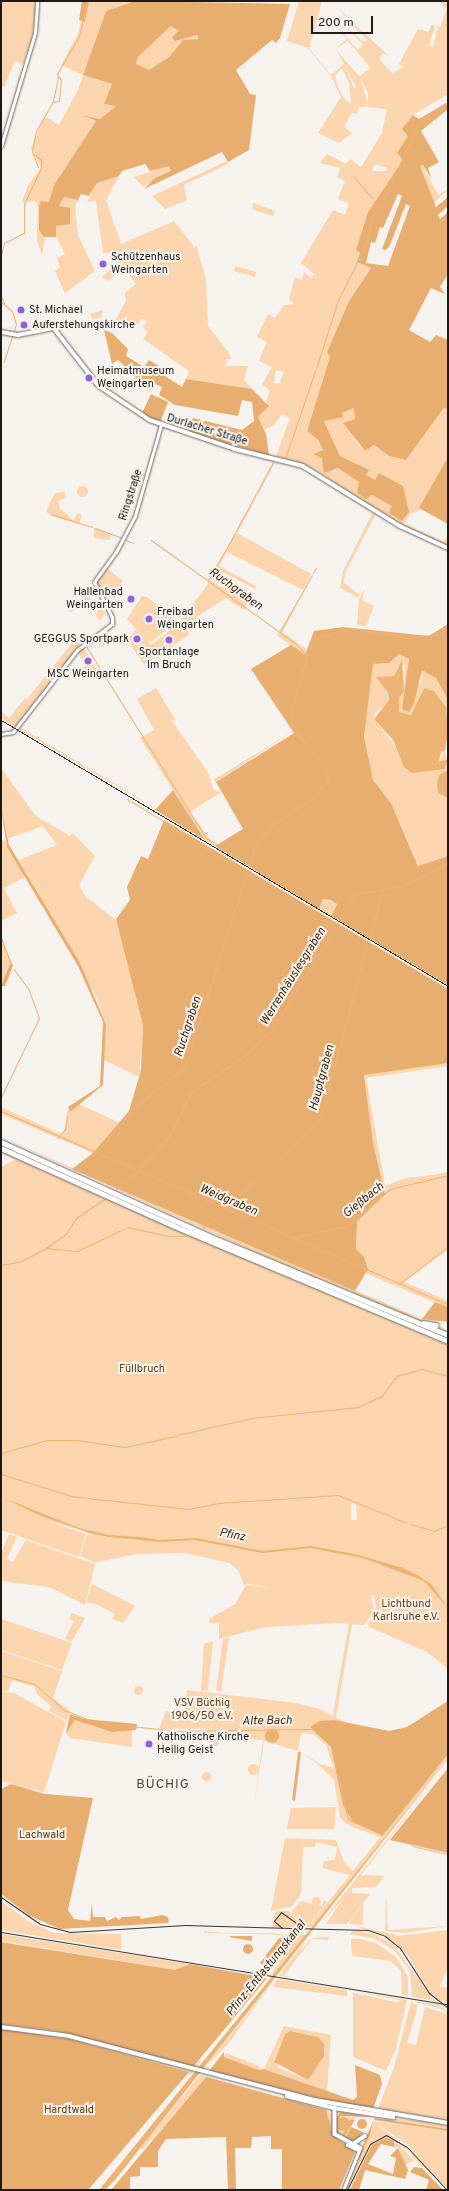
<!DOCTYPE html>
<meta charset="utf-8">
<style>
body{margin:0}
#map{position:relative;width:449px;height:2191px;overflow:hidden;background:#f6f2ed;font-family:Overpass,sans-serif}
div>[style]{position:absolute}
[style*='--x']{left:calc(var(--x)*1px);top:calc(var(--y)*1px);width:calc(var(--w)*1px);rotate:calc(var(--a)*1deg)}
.green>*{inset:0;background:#fad5ad}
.round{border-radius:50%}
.forest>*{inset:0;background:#e8ae70}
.water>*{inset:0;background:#ecb374}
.stream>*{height:1px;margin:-0.5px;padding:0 0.5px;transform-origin:0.5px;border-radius:0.5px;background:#ecb374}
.roads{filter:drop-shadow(0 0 1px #6b6763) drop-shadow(0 0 1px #6b6763)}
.secondary>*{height:3px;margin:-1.5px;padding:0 1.5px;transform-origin:1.5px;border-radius:1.5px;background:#fff}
.primary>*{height:3.5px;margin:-1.75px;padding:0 1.75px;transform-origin:1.75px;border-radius:1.75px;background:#fff}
.motorway>*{height:4.5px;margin:-2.25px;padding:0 2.25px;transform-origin:2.25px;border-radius:2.25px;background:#fff}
.tram>*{height:1px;margin:-0.5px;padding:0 0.5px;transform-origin:0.5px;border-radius:0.5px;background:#393736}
.rail>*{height:1px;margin:-0.5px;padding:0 0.5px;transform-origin:0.5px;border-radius:0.5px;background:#393736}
.dots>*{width:11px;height:11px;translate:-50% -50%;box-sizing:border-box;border:2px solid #f6f2ed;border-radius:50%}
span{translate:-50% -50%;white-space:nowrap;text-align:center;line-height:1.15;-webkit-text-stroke:4px #f6f2ed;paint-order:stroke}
.poi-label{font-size:11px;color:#1c1a19}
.left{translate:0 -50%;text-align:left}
.right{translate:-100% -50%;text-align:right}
.street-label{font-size:11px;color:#1c1a19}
.park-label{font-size:11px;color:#66400f}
.water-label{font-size:12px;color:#40290d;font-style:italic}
.quarter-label{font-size:13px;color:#474440;letter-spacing:1px}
.frame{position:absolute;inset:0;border:2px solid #1c1a19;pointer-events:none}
.scale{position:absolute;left:311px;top:16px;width:62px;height:18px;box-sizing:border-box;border:2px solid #1c1a19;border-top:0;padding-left:5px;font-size:12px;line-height:14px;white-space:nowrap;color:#1c1a19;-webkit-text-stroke:3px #f6f2ed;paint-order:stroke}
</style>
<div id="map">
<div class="green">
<i style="clip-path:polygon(1px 1px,35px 1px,36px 10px,33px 34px,23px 64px,15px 61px,4px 87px,1px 86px)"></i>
<i style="clip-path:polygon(89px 1px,135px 1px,106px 11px,83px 75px,112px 84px,104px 104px,116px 106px,100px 119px,85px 117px,96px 121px,54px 185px,42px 255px,37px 240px,38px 206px,35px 201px,22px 202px,28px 185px,41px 168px,31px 148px,44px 116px,59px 125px,77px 92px,83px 75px,61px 65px,78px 34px,81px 21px,85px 21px)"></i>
<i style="clip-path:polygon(evenodd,299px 1px,322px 1px,309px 48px,331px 75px,344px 64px,337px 51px,359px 76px,371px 68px,348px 41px,335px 49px,347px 39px,339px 30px,348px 20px,340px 10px,389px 56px,383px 53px,379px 59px,392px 73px,404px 67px,399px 64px,418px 29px,429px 32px,431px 25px,440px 27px,447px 8px,442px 7px,441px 1px,448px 1px,448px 94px,413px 115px,403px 129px,408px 135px,403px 160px,368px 212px,356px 250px,360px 252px,357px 262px,371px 268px,349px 301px,327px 352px,330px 357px,307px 431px,318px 440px,323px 450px,314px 453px,322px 457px,326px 468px,335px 471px,338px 468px,359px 482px,358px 493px,372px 495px,393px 506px,402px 521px,379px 473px,375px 481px,366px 475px,368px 470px,340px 456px,324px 420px,342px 417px,342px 413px,355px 408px,355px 419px,344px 423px,356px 442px,365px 451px,374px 445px,389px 456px,406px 460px,445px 408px,448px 409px,448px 457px,420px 510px,410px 514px,404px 524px,444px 542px,448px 536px,448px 546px,400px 525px,312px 468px,276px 456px,290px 418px,282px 414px,274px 425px,264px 430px,258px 417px,263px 413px,270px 390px,262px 385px,272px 367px,259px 361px,267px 342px,257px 337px,268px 314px,275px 318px,284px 305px,294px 304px,289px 299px,295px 277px,302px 280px,304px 272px,311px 278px,314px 274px,301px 263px,333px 210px,345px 215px,349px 203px,338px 199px,345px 181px,337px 177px,340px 168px,320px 163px,327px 154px,346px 164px,350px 159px,361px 167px,382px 133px,387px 109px,367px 107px,368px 100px,368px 93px,361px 79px,367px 102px,366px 107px,359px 107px,357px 114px,352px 113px,344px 127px,352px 133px,339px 143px,318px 133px,341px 97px,331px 76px,308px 48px,287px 41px,299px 1px,348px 21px,367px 40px,364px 42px,345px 26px,348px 21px,299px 1px,345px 26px,363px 45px,358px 50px,341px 31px,345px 26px,299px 1px,435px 26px,438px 28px,433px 47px,429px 46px,435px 26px,299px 1px,345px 67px,357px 88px,354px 88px,345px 67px,299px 1px,342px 68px,349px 83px,351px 104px,343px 97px,336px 82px,335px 75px,342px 68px,299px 1px,375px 164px,387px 168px,386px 171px,372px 171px,375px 164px,299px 1px,276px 370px,284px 372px,279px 384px,274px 383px,276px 370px)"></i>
<i style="clip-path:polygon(171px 26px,176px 26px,179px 32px,175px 41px,198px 35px,198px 39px,183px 40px,169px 57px,149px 70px,136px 64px,138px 57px)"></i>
<i style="clip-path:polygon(227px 161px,228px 164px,184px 185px,187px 200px,165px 209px,152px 196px)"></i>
<i style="clip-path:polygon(169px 165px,171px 171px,143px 187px,134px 177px)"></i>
<i style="clip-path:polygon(422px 165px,438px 195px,448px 189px,433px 204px,419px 166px)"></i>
<i style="clip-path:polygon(119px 176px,106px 200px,121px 244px,174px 221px,195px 248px,196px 245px,206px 279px,208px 326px,229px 353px,231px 359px,228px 359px,225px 366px,248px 366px,244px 380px,252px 389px,186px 379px,189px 371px,143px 339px,148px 332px,143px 327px,147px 321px,142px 319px,134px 327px,129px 322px,117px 328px,114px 323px,126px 301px,125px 293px,136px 284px,122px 265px,109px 281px,102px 277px,119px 261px,113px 252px,103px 253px,96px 201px,87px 202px,97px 183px)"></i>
<i style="clip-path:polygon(64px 197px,78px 200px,75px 206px,78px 235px,95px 271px,65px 293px,55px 271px,60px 267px,57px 258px,65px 254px,56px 237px,56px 225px,70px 224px,59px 206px)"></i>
<i style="clip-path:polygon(253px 203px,275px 211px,273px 216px,252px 209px)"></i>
<i style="clip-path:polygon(235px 266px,256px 272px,255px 277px,234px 271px)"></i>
<i style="clip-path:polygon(103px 310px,101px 318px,92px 319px,90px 314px)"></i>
<i style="clip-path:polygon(135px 376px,144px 382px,150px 390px,128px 387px)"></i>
<i style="clip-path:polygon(249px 455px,275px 461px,237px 533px,311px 574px,303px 590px,227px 552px,219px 566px,256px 586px,255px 589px,217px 569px,211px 581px,249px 601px,244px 610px,226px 598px,196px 617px,200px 622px,192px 629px,181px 620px,208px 584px,273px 461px)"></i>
<i class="round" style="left:76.5px;top:485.5px;width:11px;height:11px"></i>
<i style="clip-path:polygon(65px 492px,66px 498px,58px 501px,60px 508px,73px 520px,78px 513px,82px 515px,79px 524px,51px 516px,46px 511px,55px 493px)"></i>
<i style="clip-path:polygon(373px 512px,376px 514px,345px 573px,344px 583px,360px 595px,357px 597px,340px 588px,343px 571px)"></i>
<i style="clip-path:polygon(94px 528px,111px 535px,109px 540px,94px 538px)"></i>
<i style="clip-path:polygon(106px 568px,123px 581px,109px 598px,104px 591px,99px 593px,96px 583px)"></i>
<i style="clip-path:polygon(313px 575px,282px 632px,306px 649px,305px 656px,277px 635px)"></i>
<i style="clip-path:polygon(365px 589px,362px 600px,374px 606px,366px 626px,357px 625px,359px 599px)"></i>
<i style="clip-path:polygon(89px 590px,90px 600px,71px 612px,68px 611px)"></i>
<i style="clip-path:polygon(142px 596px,147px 597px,176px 619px,176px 622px,153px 641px,148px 641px,151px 646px,137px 655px,126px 637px,137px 630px,127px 619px)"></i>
<i style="clip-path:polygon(100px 606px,105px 613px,100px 621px,96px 615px)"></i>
<i style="clip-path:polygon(177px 625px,180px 629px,189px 628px,189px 635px,144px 665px,138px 655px)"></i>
<i style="clip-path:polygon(77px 637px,81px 644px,20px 722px,15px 727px,1px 718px,1px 711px,9px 718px,25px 698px,30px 702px,27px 699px)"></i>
<i style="clip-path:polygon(83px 647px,97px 670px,87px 676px,81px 671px,86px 664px,77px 651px)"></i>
<i style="clip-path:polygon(399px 654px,409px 659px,406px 696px,401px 701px,421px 683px,422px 669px,436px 678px,448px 700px,448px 719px,444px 704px,434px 691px,424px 688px,411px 715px,400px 713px,398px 698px,404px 691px,405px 665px,398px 666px,394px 676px,388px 677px,388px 703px,375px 713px,374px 719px,397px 749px,421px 771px,445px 769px,448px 765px,448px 770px,440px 774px,448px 798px,448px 856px,419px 866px,391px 803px,373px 780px,364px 737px,373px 664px,388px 663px)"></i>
<i style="clip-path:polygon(156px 688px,175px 719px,172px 721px,207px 771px,214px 790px,221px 792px,190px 812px,215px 846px,205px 840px,140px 738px,154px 730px,137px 699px)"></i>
<i style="clip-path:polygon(19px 727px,109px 780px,156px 809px,18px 729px)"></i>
<i style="clip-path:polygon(293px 731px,216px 782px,214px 779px,218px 777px)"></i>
<i style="clip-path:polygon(448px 731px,445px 755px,448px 760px,440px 763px)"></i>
<i style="clip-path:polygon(1px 768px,36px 816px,70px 836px,73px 833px,95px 856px,79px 885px,85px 896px,117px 921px,143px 1025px,139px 1077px,102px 1059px,106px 1024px,97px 998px,19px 860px,57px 845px,43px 826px,7px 839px,1px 809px)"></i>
<i style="clip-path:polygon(4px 840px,25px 877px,4px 888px,17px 913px,1px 921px,1px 841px)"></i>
<i style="clip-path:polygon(323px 899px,337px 904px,331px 916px,319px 909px)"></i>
<i style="clip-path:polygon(1px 936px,11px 961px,1px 986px)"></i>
<i style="clip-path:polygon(432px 1063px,446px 1063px,448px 1066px,366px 1078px,385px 1186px,406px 1178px,424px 1176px,384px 1189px,373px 1143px,364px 1075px)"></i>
<i style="clip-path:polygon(79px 1104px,120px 1123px,93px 1153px,1px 1114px,1px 1107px,61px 1134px,65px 1129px,67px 1111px)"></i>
<i style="clip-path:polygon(1px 1137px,426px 1321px,448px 1324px,425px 1323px,244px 1247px)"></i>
<i style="clip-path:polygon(1px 1146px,197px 1233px,448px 1339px,199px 1234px)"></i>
<i style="clip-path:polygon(evenodd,1px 1151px,200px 1240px,448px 1344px,448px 1669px,427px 1652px,367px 1626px,376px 1610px,374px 1595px,371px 1596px,374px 1611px,364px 1625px,339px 1623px,264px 1627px,219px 1639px,219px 1623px,210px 1623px,209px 1619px,235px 1604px,246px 1585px,272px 1588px,248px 1584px,244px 1585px,238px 1570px,229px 1563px,186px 1553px,137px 1554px,102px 1561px,94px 1583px,102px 1561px,96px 1563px,80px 1556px,87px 1534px,109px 1537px,47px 1521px,86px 1534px,79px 1557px,1px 1530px,1px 1167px,14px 1160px,1px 1151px,356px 1503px,357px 1520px,351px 1520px,351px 1504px,356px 1503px)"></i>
<i style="clip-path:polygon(448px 1172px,448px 1249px,404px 1282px,448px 1301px,448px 1308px,365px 1273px,356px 1249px,357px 1222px,385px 1194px,384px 1190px,405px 1180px)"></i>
<i style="clip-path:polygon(9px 1534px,17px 1537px,7px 1559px,13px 1562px,26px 1540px,95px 1564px,85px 1605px,49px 1587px,1px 1581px,1px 1554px)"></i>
<i style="clip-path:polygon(92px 1584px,135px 1606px,123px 1623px,112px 1619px,115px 1614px,98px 1605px,86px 1602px)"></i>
<i style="clip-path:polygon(72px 1613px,85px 1618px,72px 1641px,65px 1639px,74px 1621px,69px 1619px)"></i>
<i style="clip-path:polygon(1px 1619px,72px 1643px,62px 1670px,1px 1650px)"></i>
<i style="clip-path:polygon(349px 1624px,352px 1624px,336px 1717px,333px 1714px)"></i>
<i style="clip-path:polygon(229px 1638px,221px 1692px,216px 1690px,223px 1639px)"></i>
<i style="clip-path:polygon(213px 1641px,208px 1690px,201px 1691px,204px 1644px)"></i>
<i style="clip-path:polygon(1px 1651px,62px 1671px,53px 1698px,70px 1711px,67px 1721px,49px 1711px,51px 1706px,37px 1694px,35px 1687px,12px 1680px,8px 1691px,1px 1691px)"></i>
<i class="round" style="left:133.5px;top:1685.5px;width:9px;height:9px"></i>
<i style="clip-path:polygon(evenodd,187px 1690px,296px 1703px,320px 1709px,347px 1723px,319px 1721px,309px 1729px,331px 1747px,342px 1797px,382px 1835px,448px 1754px,448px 1759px,312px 1927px,272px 1927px,276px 1911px,289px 1911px,300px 1924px,310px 1924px,350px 1875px,322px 1868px,324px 1861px,335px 1860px,337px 1847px,316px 1842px,315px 1847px,303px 1847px,301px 1894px,291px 1907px,271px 1911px,285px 1838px,336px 1840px,344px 1862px,353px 1871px,380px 1837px,350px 1826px,340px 1818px,334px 1780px,318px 1764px,301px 1752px,268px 1742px,264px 1741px,254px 1807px,263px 1740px,218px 1738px,218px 1746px,213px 1747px,213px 1738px,202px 1735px,201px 1729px,230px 1728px,159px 1729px,166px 1711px,184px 1715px,187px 1690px,301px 1733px,313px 1734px,326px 1745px,334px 1768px,320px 1764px,298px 1750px,301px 1733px)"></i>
<i style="clip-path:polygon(1px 1692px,14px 1693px,66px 1722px,44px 1792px,1px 1781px)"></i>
<i style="clip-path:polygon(75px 1720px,132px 1728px,132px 1747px,70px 1738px,66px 1733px,68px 1725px)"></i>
<i style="clip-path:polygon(448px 1763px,361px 1875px,384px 1876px,376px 1887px,352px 1888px,352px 1893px,370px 1894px,347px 1924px,326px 1924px,343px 1899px,321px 1923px)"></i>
<i class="round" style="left:247.5px;top:1763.5px;width:11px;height:11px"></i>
<i class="round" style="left:201.5px;top:1771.5px;width:9px;height:9px"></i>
<i style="clip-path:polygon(163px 1777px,171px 1777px,176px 1782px,167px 1790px)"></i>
<i style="clip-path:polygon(336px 1807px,334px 1829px,287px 1829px,291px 1808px)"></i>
<i style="clip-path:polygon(386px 1895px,388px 1930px,448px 1926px,403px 1933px,385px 1931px)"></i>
<i class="round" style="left:311.5px;top:1896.5px;width:9px;height:9px"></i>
<i style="clip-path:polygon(324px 1900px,327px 1902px,309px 1924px,300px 1923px,291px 1913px,300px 1901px,322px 1906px)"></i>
<i style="clip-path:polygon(1px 1901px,28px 1921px,54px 1933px,121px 1934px,121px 1950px,1px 1930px)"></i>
<i style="clip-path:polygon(363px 1903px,363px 1925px,350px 1924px,349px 1923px)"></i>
<i style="clip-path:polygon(355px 1926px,393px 1934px,398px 1936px,448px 1930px,448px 1967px,440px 1986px,448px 1988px,448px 2003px,440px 2001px,430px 1992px,408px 1956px,392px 1939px)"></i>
<i style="clip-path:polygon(354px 1930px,373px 1934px,393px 1944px,434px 2000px,412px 1997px,410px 1970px,394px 1950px,373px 1938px,349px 1934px)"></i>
<i style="clip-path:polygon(205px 1931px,224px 1933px,269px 1933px,306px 1935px,274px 1975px,271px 1974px,299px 1935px,203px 1933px)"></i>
<i style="clip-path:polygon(1px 1934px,190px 1964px,175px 1970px,1px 1941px)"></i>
<i style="clip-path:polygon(319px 1937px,329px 1937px,328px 1940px,312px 1939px,284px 1975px,289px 1977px,279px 1976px,311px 1939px)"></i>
<i style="clip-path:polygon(360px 1939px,376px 1943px,396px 1957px,408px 1977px,408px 1996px,402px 1994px,401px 1971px,391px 1961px,352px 1956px,351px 1939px)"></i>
<i style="clip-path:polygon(307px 1940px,291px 1965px,281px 1972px,291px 1960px)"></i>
<i style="clip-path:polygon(277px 1979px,347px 1990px,347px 1996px,273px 1987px)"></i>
<i style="clip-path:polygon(274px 1981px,227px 2045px,203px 2070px,263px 1995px)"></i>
<i style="clip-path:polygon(353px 1991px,407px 2000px,396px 2049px,386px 2071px,353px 2057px,353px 1993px,396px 2002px,403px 2001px)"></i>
<i style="clip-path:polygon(411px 2001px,440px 2005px,448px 2012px,435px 2007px)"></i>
<i style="clip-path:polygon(411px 2002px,418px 2006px,407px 2043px,416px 2045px,415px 2049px,425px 2007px,448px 2014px,448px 2122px,377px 2111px,394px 2067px)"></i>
<i style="clip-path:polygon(1px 2024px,58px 2031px,192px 2067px,201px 2060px,196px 2069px,65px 2034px)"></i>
<i style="clip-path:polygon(evenodd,284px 2026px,331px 2035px,327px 2091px,264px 2069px,284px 2026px,295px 2032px,318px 2037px,325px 2048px,308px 2080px,279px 2068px,274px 2059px,285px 2034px,295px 2032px)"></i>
<i style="clip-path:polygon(1px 2028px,67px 2037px,193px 2072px,188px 2076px,189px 2072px,69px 2039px)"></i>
<i style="clip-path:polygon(226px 2053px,259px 2066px,259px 2070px,224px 2057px)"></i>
<i style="clip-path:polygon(200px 2075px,195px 2085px,142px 2150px,140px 2148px)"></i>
<i style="clip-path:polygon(201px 2075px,327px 2110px,331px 2115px,333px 2133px,340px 2141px,332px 2133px,326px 2110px,206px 2077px,143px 2151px)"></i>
<i style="clip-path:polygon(340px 2116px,358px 2118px,352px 2119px,343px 2136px,336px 2126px)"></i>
<i style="clip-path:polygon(375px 2116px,448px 2124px,448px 2129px,392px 2121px)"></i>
<i style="clip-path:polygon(373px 2121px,448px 2131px,448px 2190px,416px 2160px,419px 2158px,437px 2178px,408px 2145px)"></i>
<i style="clip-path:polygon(373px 2121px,417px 2157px,415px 2160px,412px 2154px,396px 2141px,414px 2161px,405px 2165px,399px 2149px,394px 2147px,394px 2142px,374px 2142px,350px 2190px,361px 2160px,347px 2190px,344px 2190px,372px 2123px,350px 2180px,370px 2135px)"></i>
</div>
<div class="forest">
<i style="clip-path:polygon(82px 1px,89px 1px,85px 22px,79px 20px)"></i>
<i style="clip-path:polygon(evenodd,135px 1px,290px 4px,280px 38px,276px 43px,272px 40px,236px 70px,250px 94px,256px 95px,249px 150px,228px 162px,222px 152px,144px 189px,155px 178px,171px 171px,169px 166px,150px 171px,145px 164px,122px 171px,119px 176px,97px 183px,89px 196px,81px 194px,78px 200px,64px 197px,59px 206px,70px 208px,70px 224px,56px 226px,56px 237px,44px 237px,39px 230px,39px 206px,41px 201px,49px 202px,54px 185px,96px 121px,84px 116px,100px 119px,116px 106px,104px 104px,112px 84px,83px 75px,106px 11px,135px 1px,171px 26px,179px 31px,172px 37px,175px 41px,198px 35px,198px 39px,183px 40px,169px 57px,149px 70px,136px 64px,138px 57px,171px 26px)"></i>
<i style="clip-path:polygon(evenodd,446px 103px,448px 109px,421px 131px,439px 162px,428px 168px,432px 180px,423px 165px,420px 166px,436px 207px,448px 197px,448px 206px,438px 215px,440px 219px,448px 212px,448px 274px,440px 287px,445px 294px,431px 288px,409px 330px,430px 342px,436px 335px,448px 340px,448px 409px,444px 408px,406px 460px,389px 456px,374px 445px,365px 451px,343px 423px,355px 419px,354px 408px,342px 413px,343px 417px,324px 421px,340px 456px,369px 470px,366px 475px,375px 480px,379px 473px,403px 486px,409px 512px,402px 521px,389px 513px,392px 506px,372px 495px,366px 499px,357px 493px,359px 482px,338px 468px,324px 473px,322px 458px,313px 454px,323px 450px,318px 440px,307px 431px,330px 357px,327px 352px,349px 301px,371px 268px,357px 262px,360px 252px,356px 250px,368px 212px,403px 160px,397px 153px,408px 136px,402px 129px,413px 115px,419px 119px,446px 103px,398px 194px,402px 196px,382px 249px,386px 250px,390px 245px,406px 204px,410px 206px,388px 266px,366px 263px,371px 242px,375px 243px,380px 227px,383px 228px,398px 194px)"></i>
<i style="clip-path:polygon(104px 330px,112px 333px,128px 349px,126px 356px,144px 367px,149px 360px,164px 369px,162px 374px,182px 387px,186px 379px,252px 389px,269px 406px,258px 417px,266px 434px,269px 455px,188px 433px,193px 418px,242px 430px,254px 421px,252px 402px,242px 400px,238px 416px,175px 405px,159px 395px,162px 387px,153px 383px,150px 390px,118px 360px,112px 364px)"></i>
<i style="clip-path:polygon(151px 394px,168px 402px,160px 423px,142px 413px)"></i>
<i style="clip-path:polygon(448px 457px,448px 524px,419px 508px)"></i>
<i style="clip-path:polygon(448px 624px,448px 700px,436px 678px,422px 670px,414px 703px,409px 712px,402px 709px,409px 659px,399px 654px,389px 663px,373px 664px,364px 737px,373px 780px,391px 803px,418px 866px,448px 856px,448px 985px,331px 916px,337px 904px,330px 900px,323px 899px,319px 909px,215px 846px,243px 829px,216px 782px,294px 733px,251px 669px,291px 645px,305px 655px,314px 631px,343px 627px,429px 636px)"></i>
<i style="clip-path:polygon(173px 790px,205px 840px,155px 810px)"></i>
<i style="clip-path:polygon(1px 809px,9px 845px,80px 963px,106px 1024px,103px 1085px,70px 1112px,68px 1107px,100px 1086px,103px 1022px,78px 966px,7px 847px)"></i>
<i style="clip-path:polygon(164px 820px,448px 989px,448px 1063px,364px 1075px,373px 1143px,385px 1194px,357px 1222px,356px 1249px,364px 1257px,368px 1269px,355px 1291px,72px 1169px,93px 1153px,129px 1111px,141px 1070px,143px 1025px,116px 919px,130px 900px,127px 887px,141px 856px,148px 859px)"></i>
<i style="clip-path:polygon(11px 961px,13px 966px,5px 986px,1px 986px)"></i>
<i style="clip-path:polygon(435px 1302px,448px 1307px,448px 1322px,422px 1319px)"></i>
<i style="clip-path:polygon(448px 1701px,448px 1754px,413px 1798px,383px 1835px,353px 1822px,343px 1805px,331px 1747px,310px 1727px,319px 1721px,334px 1720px,389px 1731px,407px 1727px)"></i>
<i style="clip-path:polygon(70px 1714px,85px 1719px,137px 1724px,136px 1730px,112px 1732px,75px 1720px,66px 1733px)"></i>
<i style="clip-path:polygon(298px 1752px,301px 1752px,295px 1801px,292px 1800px)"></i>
<i style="clip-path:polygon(448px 1768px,448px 1853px,390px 1840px)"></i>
<i style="clip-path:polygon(11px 1784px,45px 1794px,93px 1798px,68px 1910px,74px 1919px,90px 1921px,92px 1903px,93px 1917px,105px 1917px,107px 1921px,116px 1917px,119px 1920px,122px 1917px,140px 1916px,141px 1919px,162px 1915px,168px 1917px,169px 1923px,60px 1929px,30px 1916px,1px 1894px,1px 1789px)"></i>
<i style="clip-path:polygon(252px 1936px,252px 1941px,229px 1937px,231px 1936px)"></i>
<i style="clip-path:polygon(279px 1938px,290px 1940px,272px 1964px,266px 1961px,262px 1965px,260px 1963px)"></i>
<i style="clip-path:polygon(1px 1942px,175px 1970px,190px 1964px,267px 1978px,193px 2067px,58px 2031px,1px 2024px)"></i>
<i class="round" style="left:243px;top:1944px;width:10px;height:10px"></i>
<i style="clip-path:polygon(1px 2029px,69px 2039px,189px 2072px,88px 2190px,1px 2190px)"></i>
<i style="clip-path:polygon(224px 2052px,224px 2057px,259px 2070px,264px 2069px,353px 2100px,357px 2097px,355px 2065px,380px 2075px,382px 2084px,373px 2109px,326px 2100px,209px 2071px)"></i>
<i style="clip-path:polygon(206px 2077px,326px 2110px,333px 2135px,355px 2152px,339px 2190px,282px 2190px,282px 2149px,271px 2149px,271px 2136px,252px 2137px,251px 2148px,235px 2148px,236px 2190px,228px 2190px,226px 2137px,166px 2139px,158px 2151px,158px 2167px,140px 2167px,140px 2176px,130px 2177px,130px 2189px,111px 2190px)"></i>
<i style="clip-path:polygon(340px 2112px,342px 2112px,370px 2117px,340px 2116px,336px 2126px,342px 2136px,351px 2119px,355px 2120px,343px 2139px,335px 2131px,336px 2120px)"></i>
<i style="clip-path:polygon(375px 2118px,448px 2129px,448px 2131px,374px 2120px)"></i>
<i class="round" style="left:357px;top:2119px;width:10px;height:10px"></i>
<i style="clip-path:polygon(373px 2121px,370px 2135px,349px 2180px)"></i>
<i style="clip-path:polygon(351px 2127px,363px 2132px,355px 2143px,344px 2140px)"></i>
<i style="clip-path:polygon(386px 2138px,394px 2141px,394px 2147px,381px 2144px,368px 2164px,393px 2174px,396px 2158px,390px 2156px,398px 2148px,408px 2170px,405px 2179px,365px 2170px,359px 2190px,350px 2190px,372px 2145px)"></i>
<i style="clip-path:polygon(414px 2167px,422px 2168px,443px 2190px,426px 2190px,429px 2180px,410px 2172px)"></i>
</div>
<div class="water">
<i style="clip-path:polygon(402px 660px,404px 691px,399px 698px,399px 712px,411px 715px,424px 688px,434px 691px,446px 707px,448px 731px,445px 750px,441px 752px,439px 761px,448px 760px,445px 769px,412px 773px,404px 767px,393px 740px,374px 719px,389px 700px,388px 692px,376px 677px,394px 676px)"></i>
<i style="clip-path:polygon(448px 770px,448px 798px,438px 793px,437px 781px,440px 774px)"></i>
<i style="clip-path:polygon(1px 1497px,79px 1528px,109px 1535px,140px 1537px,160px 1540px,196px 1538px,263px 1551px,311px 1546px,355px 1554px,403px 1568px,417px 1575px,431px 1584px,448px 1608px,424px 1581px,363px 1558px,310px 1548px,263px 1553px,195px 1540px,160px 1542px,109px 1537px,92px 1534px,39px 1515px)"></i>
<i class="round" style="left:265px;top:1729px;width:14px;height:14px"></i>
<i style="clip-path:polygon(448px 1759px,115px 2180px,105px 2190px,99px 2190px)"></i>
<i style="clip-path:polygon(290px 2031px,318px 2037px,324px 2044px,324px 2056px,308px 2080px,274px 2062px,285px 2034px)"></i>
<i class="round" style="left:336px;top:2117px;width:14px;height:14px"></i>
</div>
<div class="stream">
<i style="--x:445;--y:24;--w:3;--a:18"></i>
<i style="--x:53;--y:101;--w:25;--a:-78"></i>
<i style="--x:38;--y:167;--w:17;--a:-111"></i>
<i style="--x:32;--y:151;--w:20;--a:-79"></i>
<i style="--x:36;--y:131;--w:34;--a:-60"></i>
<i style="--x:53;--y:102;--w:6;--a:-9"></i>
<i style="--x:59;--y:101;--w:21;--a:-85"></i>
<i style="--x:61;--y:80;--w:7;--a:-124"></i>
<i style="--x:57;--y:74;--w:44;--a:-59.9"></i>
<i style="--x:79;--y:36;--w:36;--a:-77"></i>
<i style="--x:353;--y:176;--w:29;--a:49"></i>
<i style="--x:374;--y:201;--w:7;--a:56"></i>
<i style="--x:1;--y:255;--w:12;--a:-76"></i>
<i style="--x:4;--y:243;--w:22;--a:-27"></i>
<i style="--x:24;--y:233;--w:29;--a:-90"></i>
<i style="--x:24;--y:204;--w:40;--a:-65"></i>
<i style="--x:41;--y:168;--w:8;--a:-90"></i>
<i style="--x:41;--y:160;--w:9;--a:-139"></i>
<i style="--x:1;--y:296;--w:8;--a:67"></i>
<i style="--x:1;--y:302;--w:14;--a:39"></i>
<i style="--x:12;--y:311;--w:14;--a:73"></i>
<i style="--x:16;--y:324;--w:40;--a:108"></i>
<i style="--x:316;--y:369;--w:72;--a:-72.3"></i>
<i style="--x:338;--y:300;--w:63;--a:-63.4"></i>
<i style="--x:366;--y:244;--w:33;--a:-76"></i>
<i style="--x:374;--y:212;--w:16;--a:-50"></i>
<i style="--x:384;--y:200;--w:84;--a:-66.2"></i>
<i style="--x:418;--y:123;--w:34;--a:-32"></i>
<i style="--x:286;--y:456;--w:90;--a:-71.2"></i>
<i style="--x:257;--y:493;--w:34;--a:-62"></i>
<i style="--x:51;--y:514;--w:43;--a:17.6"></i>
<i style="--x:245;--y:515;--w:22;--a:-63"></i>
<i style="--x:95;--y:528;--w:27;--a:20"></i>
<i style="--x:236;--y:531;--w:17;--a:-62"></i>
<i style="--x:126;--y:540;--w:8;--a:23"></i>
<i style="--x:151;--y:540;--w:178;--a:35.6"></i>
<i style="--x:296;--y:644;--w:15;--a:48"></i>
<i style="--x:313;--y:573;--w:6;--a:-59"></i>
<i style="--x:208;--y:580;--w:54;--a:-60.1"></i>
<i style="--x:343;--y:631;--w:11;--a:-10"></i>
<i style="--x:354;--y:629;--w:58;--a:9"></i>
<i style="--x:411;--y:638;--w:30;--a:-9"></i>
<i style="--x:441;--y:633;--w:9;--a:-36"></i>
<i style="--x:280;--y:632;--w:65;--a:-60.7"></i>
<i style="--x:86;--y:646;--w:226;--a:58"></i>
<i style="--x:206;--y:838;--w:50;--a:31.2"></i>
<i style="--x:127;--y:799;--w:50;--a:31.2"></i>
<i style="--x:172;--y:827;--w:85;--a:32"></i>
<i style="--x:256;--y:845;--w:27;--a:-51"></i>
<i style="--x:273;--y:824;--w:47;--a:-33.7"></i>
<i style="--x:312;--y:798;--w:24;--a:-48"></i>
<i style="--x:328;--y:780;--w:16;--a:-104"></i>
<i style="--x:324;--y:764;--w:51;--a:-131.8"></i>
<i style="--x:290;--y:726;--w:15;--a:-86"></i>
<i style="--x:291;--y:711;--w:75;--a:-73.7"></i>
<i style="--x:312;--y:639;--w:26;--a:-16"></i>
<i style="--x:249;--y:866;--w:20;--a:-75"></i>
<i style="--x:339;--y:920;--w:31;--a:-57"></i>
<i style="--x:356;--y:894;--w:47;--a:-9.9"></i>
<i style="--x:402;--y:886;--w:51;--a:-25.6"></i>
<i style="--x:370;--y:937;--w:48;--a:-75.4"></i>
<i style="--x:1;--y:938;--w:30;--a:69"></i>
<i style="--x:359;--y:974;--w:28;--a:-75"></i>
<i style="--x:1;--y:1097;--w:88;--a:-64.3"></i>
<i style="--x:39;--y:1018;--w:30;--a:-110"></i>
<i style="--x:29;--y:990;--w:26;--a:-126"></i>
<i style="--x:1;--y:1111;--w:487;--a:23.4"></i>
<i style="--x:57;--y:1138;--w:12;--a:-48"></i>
<i style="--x:65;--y:1129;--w:13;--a:-81"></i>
<i style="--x:95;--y:1153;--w:60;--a:-49.1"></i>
<i style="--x:134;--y:1108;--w:65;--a:-38.8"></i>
<i style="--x:185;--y:1067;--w:205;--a:-72.4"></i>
<i style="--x:137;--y:1171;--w:49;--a:-47.5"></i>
<i style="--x:170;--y:1135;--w:47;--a:-64.5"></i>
<i style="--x:190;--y:1093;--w:69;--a:-34.4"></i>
<i style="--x:247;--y:1054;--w:35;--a:-44"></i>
<i style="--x:272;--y:1030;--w:121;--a:-58.5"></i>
<i style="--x:256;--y:1180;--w:88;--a:-43.2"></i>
<i style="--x:320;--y:1120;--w:147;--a:-75"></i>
<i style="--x:116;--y:1189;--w:26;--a:-39"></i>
<i style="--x:222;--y:1211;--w:44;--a:-43.2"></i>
<i style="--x:203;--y:1228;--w:23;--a:-41"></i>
<i style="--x:290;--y:1238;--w:59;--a:-11.7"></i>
<i style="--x:348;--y:1226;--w:56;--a:-41.4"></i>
<i style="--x:390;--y:1189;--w:60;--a:-13.6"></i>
<i style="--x:46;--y:1248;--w:31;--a:6"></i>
<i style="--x:77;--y:1251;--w:56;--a:-25.2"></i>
<i style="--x:128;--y:1227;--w:40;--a:13"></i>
<i style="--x:167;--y:1236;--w:20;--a:0"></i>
<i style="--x:1;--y:1265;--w:20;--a:-11"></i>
<i style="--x:21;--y:1261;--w:28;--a:-27"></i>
<i style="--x:46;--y:1248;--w:24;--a:-35"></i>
<i style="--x:66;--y:1234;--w:19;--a:-58"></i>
<i style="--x:76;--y:1218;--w:34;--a:-34"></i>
<i style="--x:399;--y:1284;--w:61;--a:-37.1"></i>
<i style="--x:397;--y:1376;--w:26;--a:-16"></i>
<i style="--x:422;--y:1369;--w:27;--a:15"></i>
<i style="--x:177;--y:1435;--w:77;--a:-12.8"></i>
<i style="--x:252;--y:1418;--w:107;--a:-5.9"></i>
<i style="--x:358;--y:1407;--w:26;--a:-25"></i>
<i style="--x:382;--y:1396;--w:24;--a:-54"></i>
<i style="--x:1;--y:1453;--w:48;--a:-15.8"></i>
<i style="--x:47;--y:1440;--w:29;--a:0"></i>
<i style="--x:76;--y:1440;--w:49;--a:8.1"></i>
<i style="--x:125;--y:1447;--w:52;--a:-12.2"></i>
<i style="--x:1;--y:1474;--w:73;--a:17.4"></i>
<i style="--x:71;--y:1496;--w:34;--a:7"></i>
<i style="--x:106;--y:1500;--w:82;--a:6.3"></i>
<i style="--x:188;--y:1509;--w:31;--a:-11"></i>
<i style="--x:219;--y:1503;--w:119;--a:-3.8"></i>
<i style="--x:338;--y:1495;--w:74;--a:22.1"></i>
<i style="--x:410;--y:1524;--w:25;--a:16"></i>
<i style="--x:434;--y:1531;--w:15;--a:-23"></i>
<i style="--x:1;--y:1675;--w:35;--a:15"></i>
<i style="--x:35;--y:1684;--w:39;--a:42"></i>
<i style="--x:64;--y:1710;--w:36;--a:21"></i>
<i style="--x:98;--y:1723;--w:83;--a:5.5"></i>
<i style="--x:181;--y:1731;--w:130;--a:-0.9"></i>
<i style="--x:311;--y:1729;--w:26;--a:40"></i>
<i style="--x:331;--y:1746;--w:75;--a:76.9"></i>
<i style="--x:348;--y:1819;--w:38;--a:25"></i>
<i style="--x:412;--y:1846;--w:37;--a:13"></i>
</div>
<div class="roads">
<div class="secondary">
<i style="--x:1;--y:146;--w:118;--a:-73.3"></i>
<i style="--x:35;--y:33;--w:32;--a:-86"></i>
<i style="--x:1;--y:734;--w:12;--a:-9"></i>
<i style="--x:13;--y:732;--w:104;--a:-52"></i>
<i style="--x:77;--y:650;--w:44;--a:-36.6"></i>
<i style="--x:112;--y:624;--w:7;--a:-90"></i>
<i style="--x:112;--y:617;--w:39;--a:-117"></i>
<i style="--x:94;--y:582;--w:37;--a:-54"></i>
<i style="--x:116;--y:552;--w:41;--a:-62.2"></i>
<i style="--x:135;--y:516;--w:95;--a:-74.1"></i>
<i style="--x:343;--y:2190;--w:45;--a:-68"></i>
</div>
<div class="primary">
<i style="--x:1;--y:332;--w:17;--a:10"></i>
<i style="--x:18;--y:335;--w:37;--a:-11"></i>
<i style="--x:54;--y:328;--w:73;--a:52.2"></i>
<i style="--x:99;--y:386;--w:61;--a:33.7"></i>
<i style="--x:150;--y:420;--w:90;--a:18.8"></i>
<i style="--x:235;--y:449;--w:70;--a:14"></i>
<i style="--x:303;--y:466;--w:114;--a:31.7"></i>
<i style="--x:400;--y:526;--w:53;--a:24.6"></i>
<i style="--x:1;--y:2027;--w:69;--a:7.5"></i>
<i style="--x:69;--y:2036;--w:254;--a:14.6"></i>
<i style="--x:315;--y:2100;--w:135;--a:9.8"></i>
<i style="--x:287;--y:2096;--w:49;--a:14.3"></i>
<i style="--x:334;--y:2108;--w:60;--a:8.7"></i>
<i style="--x:335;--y:2107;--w:27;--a:90"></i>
<i style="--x:335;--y:2134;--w:29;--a:29"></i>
<i style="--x:353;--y:2144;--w:14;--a:-34"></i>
<i style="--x:348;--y:2145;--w:12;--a:24"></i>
</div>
<div class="motorway">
<i style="--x:1;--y:1142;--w:228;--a:24.3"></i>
<i style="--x:209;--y:1236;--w:259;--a:22.5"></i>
<i style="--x:1;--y:1148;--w:188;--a:24.2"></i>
<i style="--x:172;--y:1225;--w:299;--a:22.8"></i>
<i style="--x:423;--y:1323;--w:13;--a:9"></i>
</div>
</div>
<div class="tram">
<i style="--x:1;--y:1897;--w:47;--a:34.7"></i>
<i style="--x:40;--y:1924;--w:31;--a:15"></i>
<i style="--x:70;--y:1932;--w:115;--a:-3.5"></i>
<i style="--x:185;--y:1925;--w:183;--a:1.6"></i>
<i style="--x:368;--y:1930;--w:18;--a:19"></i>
<i style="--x:385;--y:1936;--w:19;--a:39"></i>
<i style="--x:400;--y:1948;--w:54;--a:57.2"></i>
<i style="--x:429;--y:1993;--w:24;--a:38"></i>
<i style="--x:282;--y:1928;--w:11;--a:-139"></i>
<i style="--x:274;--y:1921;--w:11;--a:-52"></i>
<i style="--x:281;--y:1912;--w:27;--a:36"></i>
<i style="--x:347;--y:2190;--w:51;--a:-63.4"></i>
<i style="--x:370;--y:2144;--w:18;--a:-29"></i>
<i style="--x:386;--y:2135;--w:24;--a:30"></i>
<i style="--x:407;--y:2147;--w:59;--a:47.1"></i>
</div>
<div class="rail">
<i style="--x:1;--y:720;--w:520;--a:30.76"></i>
<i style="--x:1;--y:1932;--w:453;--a:9.2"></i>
</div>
<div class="dots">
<i style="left:103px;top:264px;background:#9061db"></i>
<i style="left:21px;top:310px;background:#9061db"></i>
<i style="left:24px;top:325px;background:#9061db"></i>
<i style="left:89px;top:378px;background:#9061db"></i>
<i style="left:131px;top:599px;background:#9061db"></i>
<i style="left:149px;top:619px;background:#9061db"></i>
<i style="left:137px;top:639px;background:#9061db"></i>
<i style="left:169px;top:640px;background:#9061db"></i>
<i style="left:88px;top:661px;background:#9061db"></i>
<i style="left:149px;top:1744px;background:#9061db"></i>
</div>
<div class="poi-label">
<span class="left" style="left:111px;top:264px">Schützenhaus<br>Weingarten</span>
<span class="left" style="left:29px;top:310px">St. Michael</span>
<span class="left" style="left:32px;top:325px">Auferstehungskirche</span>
<span class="left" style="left:97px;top:378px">Heimatmuseum<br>Weingarten</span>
<span class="right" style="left:123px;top:599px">Hallenbad<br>Weingarten</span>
<span class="left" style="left:157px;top:619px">Freibad<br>Weingarten</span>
<span class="right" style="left:129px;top:639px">GEGGUS Sportpark</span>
<span style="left:169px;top:659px">Sportanlage<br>Im Bruch</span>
<span style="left:88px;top:674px">MSC Weingarten</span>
<span class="left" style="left:157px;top:1744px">Katholische Kirche<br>Heilig Geist</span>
</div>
<div class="street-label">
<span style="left:207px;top:430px;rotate:17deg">Durlacher Straße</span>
<span style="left:131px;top:495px;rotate:-72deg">Ringstraße</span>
</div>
<div class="park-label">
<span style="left:142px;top:1369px">Füllbruch</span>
<span style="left:406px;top:1611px">Lichtbund<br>Karlsruhe e.V.</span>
<span style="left:202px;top:1710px">VSV Büchig<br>1906/50 e.V.</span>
<span style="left:42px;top:1835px">Lachwald</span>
<span style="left:69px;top:2110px">Hardtwald</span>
</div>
<div class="water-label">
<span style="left:235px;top:590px;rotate:36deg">Ruchgraben</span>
<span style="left:294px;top:977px;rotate:-58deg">Werrenhäuslesgraben</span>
<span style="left:189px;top:1027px;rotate:-72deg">Ruchgraben</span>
<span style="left:323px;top:1078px;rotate:-75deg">Hauptgraben</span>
<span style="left:228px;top:1201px;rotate:23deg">Weidgraben</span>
<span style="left:364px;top:1201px;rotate:-39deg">Gießbach</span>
<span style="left:232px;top:1536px;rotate:11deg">Pfinz</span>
<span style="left:267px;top:1722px;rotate:-1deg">Alte Bach</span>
<span style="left:267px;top:1969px;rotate:-51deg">Pfinz-Entlastungskanal</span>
</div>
<div class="quarter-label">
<span style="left:163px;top:1785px">BÜCHIG</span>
</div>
<div class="frame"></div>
<div class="scale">200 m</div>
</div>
